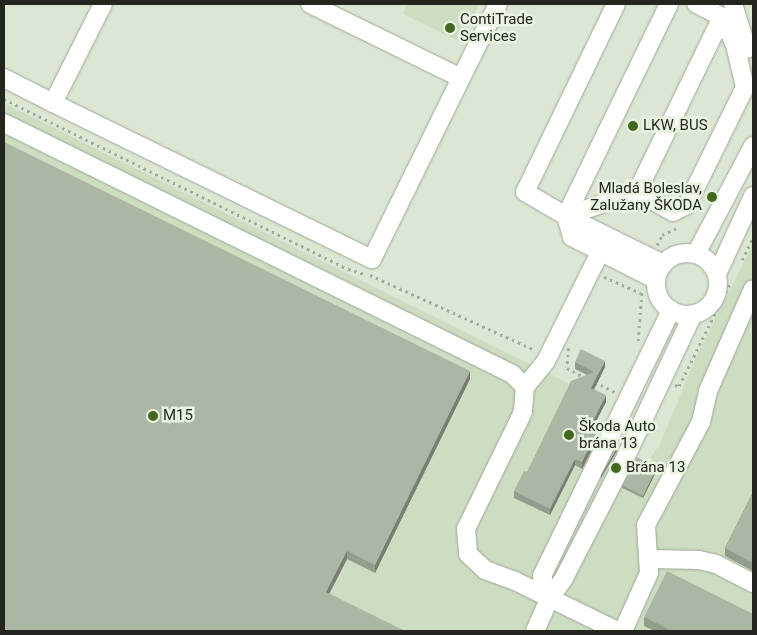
<!DOCTYPE html>
<meta charset="utf-8">
<style>
body{margin:0}
#map{position:relative;width:757px;height:635px;overflow:hidden;background:#dbe7d3;font-family:Roboto,sans-serif}
div>[style]{position:absolute}
[style*='--x']{left:calc(var(--x)*1px);top:calc(var(--y)*1px);width:calc(var(--w)*1px);rotate:calc(var(--a)*1deg)}
.built>*{inset:0;background:#cdddc2}
.path>*{height:2.5px;margin-top:-1.25px;transform-origin:0;background:repeating-linear-gradient(90deg,#a2ac9c 0 2.5px,transparent 0 6.5px)}
.roads{filter:drop-shadow(0 0 1px #9da895) drop-shadow(0 0 1px #9da895)}
.minor>*{height:18px;margin:-9px;padding:0 9px;transform-origin:9px;border-radius:9px;background:#fff}
.minor>.ring{margin:-9px;padding:0;box-sizing:content-box;background:none;border:18px solid #fff;border-radius:50%}
.wall>*{inset:0;background:#939d8c}
.shaded-wall>*{inset:0;background:#787f72}
.building>*{inset:0;background:#abb6a3}
.dots>*{width:14px;height:14px;translate:-50% -50%;box-sizing:border-box;border:2px solid #e8f4e0;border-radius:50%}
span{translate:-50% -50%;white-space:nowrap;text-align:center;line-height:1.15;-webkit-text-stroke:5px #e8f4e0;paint-order:stroke}
.poi-label{font-size:15px;color:#22261f}
.left{translate:0 -50%;text-align:left}
.right{translate:-100% -50%;text-align:right}
.frame{position:absolute;inset:0;border:5px solid #22261f;pointer-events:none}
</style>
<div id="map">
<div class="built">
<i style="clip-path:polygon(407px 4px,479px 4px,461px 42px,403px 14px)"></i>
<i style="clip-path:polygon(4px 103px,604px 401px,589px 437px,645px 465px,659px 446px,695px 360px,753px 243px,753px 631px,4px 631px)"></i>
</div>
<div class="path">
<i style="--x:4;--y:99;--w:384;--a:26.3"></i>
<i style="--x:348;--y:269;--w:17;--a:17"></i>
<i style="--x:657;--y:245;--w:11;--a:-63"></i>
<i style="--x:662;--y:235;--w:19;--a:-25"></i>
<i style="--x:742;--y:260;--w:25;--a:-64"></i>
<i style="--x:370;--y:275;--w:181;--a:24.4"></i>
<i style="--x:604;--y:277;--w:40;--a:23.4"></i>
<i style="--x:638;--y:341;--w:52;--a:-85.6"></i>
<i style="--x:569;--y:348;--w:20;--a:96"></i>
<i style="--x:567;--y:368;--w:21;--a:28"></i>
<i style="--x:595;--y:382;--w:22;--a:27"></i>
<i style="--x:675;--y:385;--w:4;--a:14"></i>
<i style="--x:679;--y:386;--w:115;--a:-63.7"></i>
</div>
<div class="roads">
<div class="minor">
<i style="--x:310;--y:4;--w:168;--a:26.1"></i>
<i style="--x:461;--y:78;--w:83;--a:-63.4"></i>
<i style="--x:616;--y:4;--w:209;--a:115.8"></i>
<i style="--x:525;--y:192;--w:48;--a:30.3"></i>
<i style="--x:566;--y:216;--w:236;--a:-64.1"></i>
<i style="--x:733;--y:4;--w:47;--a:72.7"></i>
<i style="--x:4;--y:78;--w:55;--a:27"></i>
<i style="--x:53;--y:103;--w:111;--a:-63.2"></i>
<i style="--x:53;--y:103;--w:355;--a:26.1"></i>
<i style="--x:372;--y:259;--w:202;--a:-63.8"></i>
<i style="--x:4;--y:123;--w:567;--a:26.29"></i>
<i style="--x:512;--y:374;--w:18;--a:45"></i>
<i style="--x:525;--y:387;--w:25;--a:95"></i>
<i style="--x:523;--y:412;--w:130;--a:116"></i>
<i style="--x:466;--y:529;--w:25;--a:85"></i>
<i style="--x:468;--y:554;--w:23;--a:43"></i>
<i style="--x:485;--y:570;--w:32;--a:20"></i>
<i style="--x:515;--y:581;--w:114;--a:26.1"></i>
<i style="--x:637;--y:192;--w:41;--a:29.1"></i>
<i style="--x:673;--y:212;--w:16;--a:-27"></i>
<i style="--x:687;--y:205;--w:131;--a:-63.8"></i>
<i style="--x:745;--y:87;--w:43;--a:-103.4"></i>
<i style="--x:735;--y:45;--w:31;--a:-115"></i>
<i style="--x:566;--y:216;--w:75;--a:-18.7"></i>
<i style="--x:637;--y:192;--w:195;--a:-64.1"></i>
<i style="--x:722;--y:17;--w:29;--a:-153"></i>
<i style="--x:566;--y:216;--w:22;--a:74"></i>
<i style="--x:572;--y:237;--w:94;--a:27.1"></i>
<i style="--x:566;--y:216;--w:108;--a:26.3"></i>
<i class="ring" style="left:656px;top:253px;width:44px;height:44px"></i>
<i style="--x:696;--y:254;--w:122;--a:-62.2"></i>
<i style="--x:717;--y:274;--w:86;--a:-65.2"></i>
<i style="--x:525;--y:387;--w:33;--a:-51"></i>
<i style="--x:546;--y:361;--w:122;--a:-63.6"></i>
<i style="--x:651;--y:559;--w:48;--a:1.2"></i>
<i style="--x:699;--y:560;--w:17;--a:13"></i>
<i style="--x:716;--y:564;--w:42;--a:27.2"></i>
<i style="--x:549;--y:599;--w:24;--a:-107"></i>
<i style="--x:542;--y:576;--w:296;--a:-64.1"></i>
<i style="--x:535;--y:631;--w:35;--a:-66"></i>
<i style="--x:549;--y:599;--w:26;--a:-54"></i>
<i style="--x:564;--y:578;--w:125;--a:-62.8"></i>
<i style="--x:621;--y:467;--w:169;--a:-64.8"></i>
<i style="--x:623;--y:631;--w:64;--a:-65.9"></i>
<i style="--x:649;--y:573;--w:48;--a:-93.6"></i>
<i style="--x:646;--y:525;--w:117;--a:-61.9"></i>
<i style="--x:701;--y:422;--w:32;--a:-77"></i>
<i style="--x:708;--y:391;--w:111;--a:-66.2"></i>
</div>
</div>
<div class="wall">
<i style="clip-path:polygon(575px 362px,605px 367px,594px 390px,606px 402px,590px 432px,596px 441px,582px 469px,575px 465px,550px 515px,514px 498px,514px 491px,527px 472px,587px 375px,575px 369px)"></i>
<i style="clip-path:polygon(470px 379px,375px 573px,347px 559px,329px 594px,4px 631px)"></i>
<i style="clip-path:polygon(657px 470px,643px 498px,622px 488px,622px 485px)"></i>
<i style="clip-path:polygon(753px 492px,753px 571px,725px 556px,725px 548px)"></i>
<i style="clip-path:polygon(644px 617px,753px 631px,655px 631px,644px 626px)"></i>
</div>
<div class="shaded-wall">
<i style="clip-path:polygon(605px 361px,605px 367px,591px 395px,591px 388px)"></i>
<i style="clip-path:polygon(470px 371px,470px 379px,375px 573px,375px 565px)"></i>
<i style="clip-path:polygon(606px 395px,606px 402px,588px 437px,588px 431px)"></i>
<i style="clip-path:polygon(596px 434px,596px 441px,582px 469px,582px 462px)"></i>
<i style="clip-path:polygon(617px 448px,617px 451px,601px 478px,601px 475px)"></i>
<i style="clip-path:polygon(575px 459px,575px 465px,550px 515px,550px 509px)"></i>
<i style="clip-path:polygon(657px 467px,657px 470px,643px 498px,643px 496px)"></i>
<i style="clip-path:polygon(347px 551px,347px 559px,326px 600px,326px 592px)"></i>
</div>
<div class="building">
<i style="clip-path:polygon(4px 142px,470px 371px,375px 565px,347px 551px,326px 592px,405px 631px,4px 631px)"></i>
<i style="clip-path:polygon(581px 349px,605px 361px,591px 388px,606px 395px,588px 431px,596px 434px,582px 462px,575px 459px,550px 509px,514px 491px,524px 471px,527px 472px,571px 381px,594px 372px,575px 362px)"></i>
<i style="clip-path:polygon(615px 447px,617px 448px,601px 475px)"></i>
<i style="clip-path:polygon(636px 457px,657px 467px,643px 496px,622px 485px)"></i>
<i style="clip-path:polygon(753px 492px,753px 563px,725px 548px)"></i>
<i style="clip-path:polygon(667px 571px,753px 614px,753px 631px,672px 631px,644px 617px)"></i>
</div>
<div class="dots">
<i style="left:450px;top:28px;background:#43671f"></i>
<i style="left:633px;top:126px;background:#43671f"></i>
<i style="left:712px;top:197px;background:#43671f"></i>
<i style="left:153px;top:416px;background:#43671f"></i>
<i style="left:569px;top:435px;background:#43671f"></i>
<i style="left:616px;top:468px;background:#43671f"></i>
</div>
<div class="poi-label">
<span class="left" style="left:460px;top:28px">ContiTrade<br>Services</span>
<span class="left" style="left:643px;top:126px">LKW, BUS</span>
<span class="right" style="left:702px;top:197px">Mladá Boleslav,<br>Zalužany ŠKODA</span>
<span class="left" style="left:163px;top:416px">M15</span>
<span class="left" style="left:579px;top:435px">Škoda Auto<br>brána 13</span>
<span class="left" style="left:626px;top:468px">Brána 13</span>
</div>
<div class="frame"></div>
</div>
